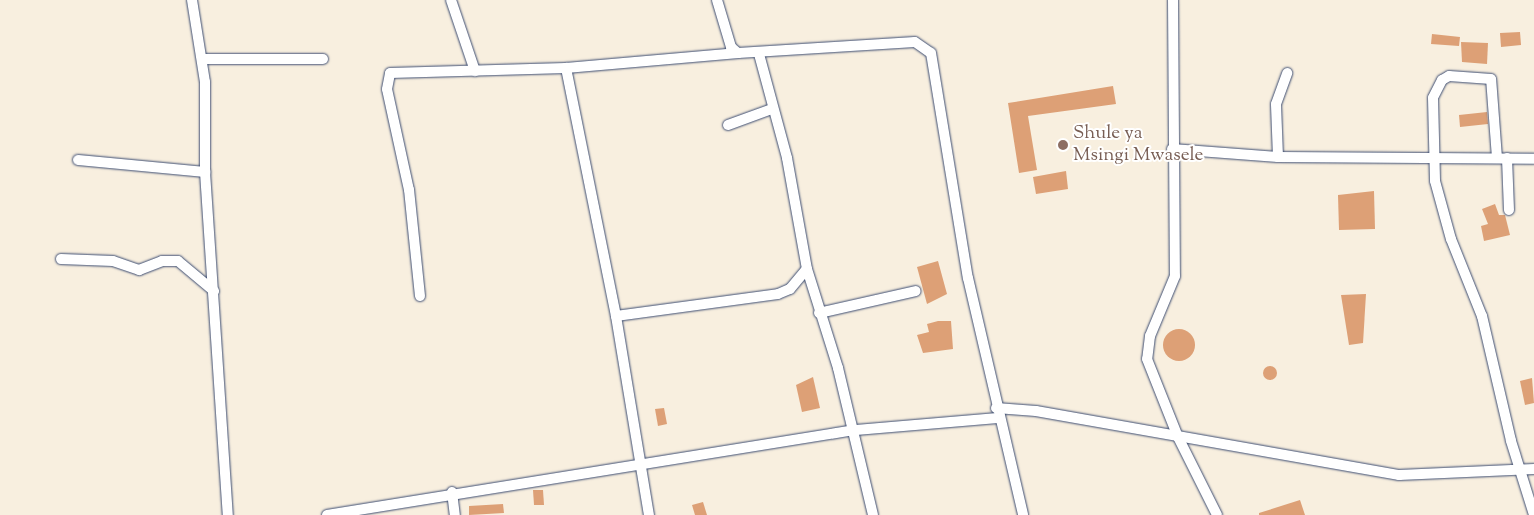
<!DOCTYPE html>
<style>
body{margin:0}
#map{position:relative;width:1534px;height:515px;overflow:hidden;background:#f8efdf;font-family:"Sorts Mill Goudy",serif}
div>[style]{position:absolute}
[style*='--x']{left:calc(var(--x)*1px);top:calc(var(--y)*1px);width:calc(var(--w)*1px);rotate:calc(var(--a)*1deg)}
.building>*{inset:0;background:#dda076}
.round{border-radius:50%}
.roads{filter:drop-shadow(0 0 1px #3c4c71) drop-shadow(0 0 1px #3c4c71)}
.street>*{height:10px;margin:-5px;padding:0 5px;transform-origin:5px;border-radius:5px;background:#fff}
.dots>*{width:14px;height:14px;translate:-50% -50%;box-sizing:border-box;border:2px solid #fff;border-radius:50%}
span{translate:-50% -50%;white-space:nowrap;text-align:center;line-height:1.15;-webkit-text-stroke:4px #fff;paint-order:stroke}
.education-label{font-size:19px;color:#785e54}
.left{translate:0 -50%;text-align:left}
</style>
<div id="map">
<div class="building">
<i style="clip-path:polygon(1520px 32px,1521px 45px,1501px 47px,1500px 33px)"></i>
<i style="clip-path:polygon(1432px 34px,1460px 37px,1459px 46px,1431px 44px)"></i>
<i style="clip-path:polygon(1461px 42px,1488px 43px,1487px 64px,1462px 62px)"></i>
<i style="clip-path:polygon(1113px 86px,1116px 104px,1028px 116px,1037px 170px,1019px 173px,1008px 103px)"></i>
<i style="clip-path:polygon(1487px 112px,1488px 124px,1460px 127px,1459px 115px)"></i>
<i style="clip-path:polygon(1066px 171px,1068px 189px,1036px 194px,1033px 177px)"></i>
<i style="clip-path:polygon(1374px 191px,1375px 229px,1339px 230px,1338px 195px)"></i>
<i style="clip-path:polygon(1495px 204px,1499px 215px,1505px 215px,1510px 235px,1484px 241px,1481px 226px,1488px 224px,1482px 209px)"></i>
<i style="clip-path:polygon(938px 261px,947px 294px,927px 304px,917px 267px)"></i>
<i style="clip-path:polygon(1366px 294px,1363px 343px,1349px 345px,1341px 295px)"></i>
<i style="clip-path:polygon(938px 321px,951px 321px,953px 349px,923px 353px,917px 335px,929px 332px,927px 324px)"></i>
<i class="round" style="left:1163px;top:329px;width:32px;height:32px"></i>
<i class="round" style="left:1263px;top:366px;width:14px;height:14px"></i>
<i style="clip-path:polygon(813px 377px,820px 408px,802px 412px,796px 385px)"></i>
<i style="clip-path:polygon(1532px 378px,1534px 403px,1525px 405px,1520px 381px)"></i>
<i style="clip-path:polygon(664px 408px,667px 424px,658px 426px,655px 409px)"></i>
<i style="clip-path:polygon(533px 490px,543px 490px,544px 505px,534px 505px)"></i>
<i style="clip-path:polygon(1300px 500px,1305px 515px,1259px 515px,1259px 513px)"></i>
<i style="clip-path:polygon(703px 502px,707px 515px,695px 515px,692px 505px)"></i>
<i style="clip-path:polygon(503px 504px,504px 513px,469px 515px,469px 506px)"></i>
</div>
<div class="roads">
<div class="street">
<i style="--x:192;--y:0;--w:83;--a:81"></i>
<i style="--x:205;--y:82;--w:90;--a:90"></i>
<i style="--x:205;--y:172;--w:344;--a:86.2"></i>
<i style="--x:451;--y:0;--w:75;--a:71.3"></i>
<i style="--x:717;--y:0;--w:49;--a:73.4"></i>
<i style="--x:731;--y:47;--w:9;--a:41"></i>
<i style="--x:738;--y:53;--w:177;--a:-3.6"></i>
<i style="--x:915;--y:42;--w:19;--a:35"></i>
<i style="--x:931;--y:53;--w:228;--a:80.7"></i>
<i style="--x:968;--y:278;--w:243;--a:76.9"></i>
<i style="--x:1173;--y:0;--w:276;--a:89.6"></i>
<i style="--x:1175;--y:276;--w:65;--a:112.6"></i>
<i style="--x:1150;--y:336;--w:23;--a:97"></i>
<i style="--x:1147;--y:359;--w:84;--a:68.3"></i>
<i style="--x:1178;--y:437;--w:87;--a:63.4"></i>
<i style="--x:759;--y:54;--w:108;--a:74.9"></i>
<i style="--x:787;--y:158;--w:113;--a:79.8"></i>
<i style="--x:807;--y:269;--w:104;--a:72.6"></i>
<i style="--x:838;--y:368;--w:151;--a:76.6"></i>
<i style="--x:203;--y:59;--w:120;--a:0"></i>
<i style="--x:566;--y:68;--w:253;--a:78.6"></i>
<i style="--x:616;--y:316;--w:202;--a:80.6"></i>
<i style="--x:728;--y:125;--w:47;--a:-20"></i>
<i style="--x:1172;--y:149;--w:106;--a:4.3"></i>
<i style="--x:1278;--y:157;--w:256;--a:0.4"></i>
<i style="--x:1278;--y:157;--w:53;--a:-92.2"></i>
<i style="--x:1276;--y:104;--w:33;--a:-70"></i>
<i style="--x:1497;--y:158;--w:79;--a:-94.3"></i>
<i style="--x:1491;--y:79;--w:42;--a:-175.9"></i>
<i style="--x:1449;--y:76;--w:8;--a:150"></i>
<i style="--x:1442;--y:80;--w:20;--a:117"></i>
<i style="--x:1433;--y:98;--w:83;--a:88.6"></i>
<i style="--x:1435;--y:181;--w:60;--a:74.6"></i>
<i style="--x:1451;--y:239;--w:83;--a:68.1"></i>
<i style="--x:1482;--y:316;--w:128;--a:76.9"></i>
<i style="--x:1511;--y:441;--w:77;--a:72.7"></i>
<i style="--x:1507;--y:158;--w:52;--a:87.8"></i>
<i style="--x:78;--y:160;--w:128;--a:5.4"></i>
<i style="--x:61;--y:259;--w:52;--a:2.2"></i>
<i style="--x:113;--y:261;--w:28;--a:19"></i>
<i style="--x:139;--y:270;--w:25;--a:-21"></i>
<i style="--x:162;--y:261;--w:16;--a:0"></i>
<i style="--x:178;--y:261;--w:47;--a:39.8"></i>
<i style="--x:420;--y:296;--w:107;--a:-95.9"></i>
<i style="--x:409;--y:190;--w:103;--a:-102.3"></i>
<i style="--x:387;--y:89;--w:16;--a:-79"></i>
<i style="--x:390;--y:73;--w:176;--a:-1.6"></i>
<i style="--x:566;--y:68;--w:173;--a:-5"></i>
<i style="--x:819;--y:313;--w:99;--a:-12.8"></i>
<i style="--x:616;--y:316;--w:163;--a:-7.7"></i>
<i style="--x:778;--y:294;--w:13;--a:-23"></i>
<i style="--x:790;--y:289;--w:26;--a:-50"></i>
<i style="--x:996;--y:408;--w:40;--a:4.3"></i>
<i style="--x:1036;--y:411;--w:369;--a:10"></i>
<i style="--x:1399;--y:475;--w:135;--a:-2.5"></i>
<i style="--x:452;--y:492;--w:23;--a:83"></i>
<i style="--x:327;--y:515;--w:535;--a:-9.15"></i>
<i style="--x:855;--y:430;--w:144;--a:-4.8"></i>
</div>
</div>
<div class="dots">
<i style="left:1063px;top:145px;background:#8d6e63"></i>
</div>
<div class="education-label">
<span class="left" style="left:1073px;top:145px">Shule ya<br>Msingi Mwasele</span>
</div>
</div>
